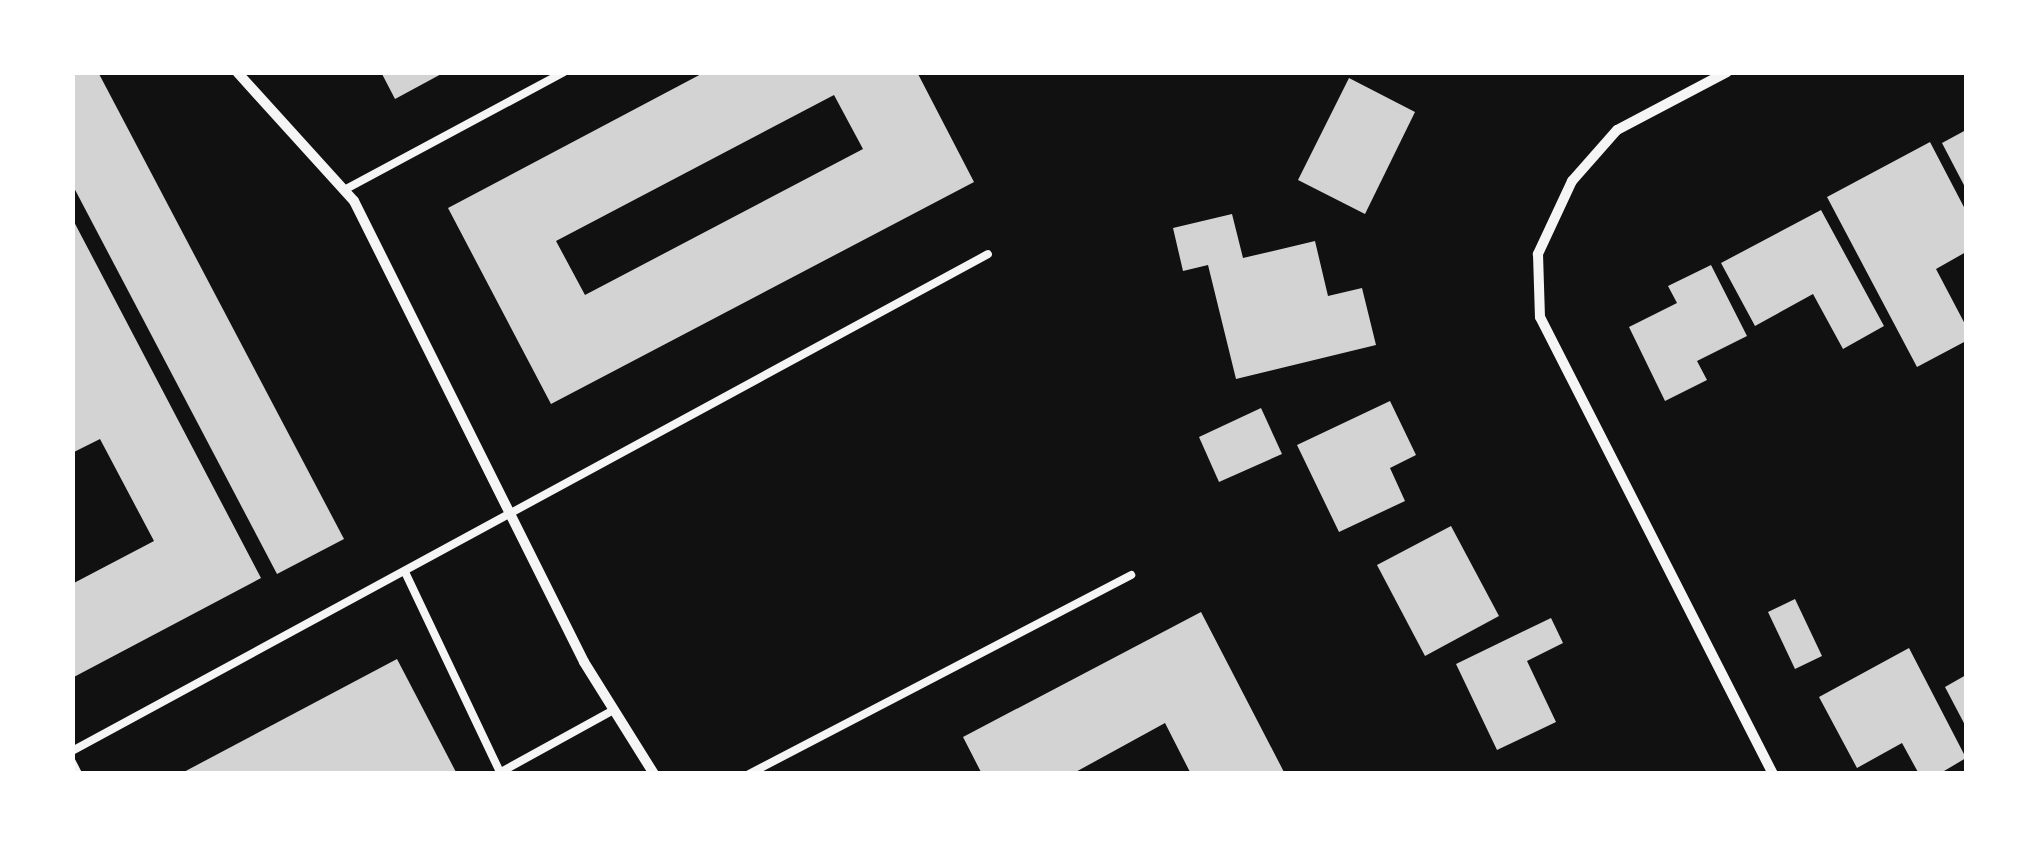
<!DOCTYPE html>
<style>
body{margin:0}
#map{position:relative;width:2039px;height:846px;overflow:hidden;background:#111;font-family:Lora,serif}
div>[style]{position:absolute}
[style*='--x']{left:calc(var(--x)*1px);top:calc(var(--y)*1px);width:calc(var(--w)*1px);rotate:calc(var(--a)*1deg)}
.building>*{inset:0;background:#d3d3d3}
.service>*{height:8px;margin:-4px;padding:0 4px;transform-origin:4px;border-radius:4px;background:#f5f5f5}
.minor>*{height:10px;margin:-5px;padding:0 5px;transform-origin:5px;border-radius:5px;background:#f5f5f5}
span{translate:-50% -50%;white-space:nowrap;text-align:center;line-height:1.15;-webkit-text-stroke:9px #fff;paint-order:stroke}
.frame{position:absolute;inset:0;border:75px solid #fff;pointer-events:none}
</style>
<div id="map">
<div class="building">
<i style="clip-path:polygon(72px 72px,98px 72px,344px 539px,277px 574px,72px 184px)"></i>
<i style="clip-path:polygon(381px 72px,445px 72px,395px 99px)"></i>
<i style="clip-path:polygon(evenodd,705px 72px,917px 72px,974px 182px,551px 404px,448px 208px,705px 72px,834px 95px,863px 149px,585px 295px,556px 241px,834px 95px)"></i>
<i style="clip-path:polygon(1349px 78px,1415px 112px,1365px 214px,1298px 180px)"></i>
<i style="clip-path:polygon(1966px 130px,1966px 189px,1942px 143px)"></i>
<i style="clip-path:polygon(1930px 142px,1966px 211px,1966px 252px,1936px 269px,1966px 326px,1966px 341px,1917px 367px,1827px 197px)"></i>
<i style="clip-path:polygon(1821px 210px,1884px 326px,1843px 349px,1813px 294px,1755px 326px,1721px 263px)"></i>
<i style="clip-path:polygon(1232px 214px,1243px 258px,1315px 241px,1328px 296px,1362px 288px,1376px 345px,1236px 379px,1208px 265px,1183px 271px,1173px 228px)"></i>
<i style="clip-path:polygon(72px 218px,261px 578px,72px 678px,72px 584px,154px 541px,100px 439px,72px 453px)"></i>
<i style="clip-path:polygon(1711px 265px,1747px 336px,1697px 361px,1707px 380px,1665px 401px,1629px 327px,1677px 303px,1668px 286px)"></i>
<i style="clip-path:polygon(1390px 401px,1416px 455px,1390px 468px,1405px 501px,1339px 532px,1297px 445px)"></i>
<i style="clip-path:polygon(1261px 408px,1282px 454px,1219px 482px,1199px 437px)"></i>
<i style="clip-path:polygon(1451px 526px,1499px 616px,1425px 656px,1377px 565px)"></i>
<i style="clip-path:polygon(1795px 599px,1822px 656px,1795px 669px,1768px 612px)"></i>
<i style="clip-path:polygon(1201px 612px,1285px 774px,1191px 774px,1165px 723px,1072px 774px,982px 774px,963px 737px)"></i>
<i style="clip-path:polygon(1551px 618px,1563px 643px,1527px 661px,1556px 722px,1497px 750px,1456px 664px)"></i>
<i style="clip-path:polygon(1909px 648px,1966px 758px,1939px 774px,1919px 774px,1902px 743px,1857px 768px,1819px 697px)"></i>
<i style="clip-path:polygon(397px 659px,457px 774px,180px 774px)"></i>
<i style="clip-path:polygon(1966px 675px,1966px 727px,1945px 687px)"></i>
</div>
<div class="service">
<i style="--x:346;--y:189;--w:247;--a:-28.2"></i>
<i style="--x:405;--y:572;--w:224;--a:64.6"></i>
<i style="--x:72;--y:751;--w:1042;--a:-28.48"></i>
<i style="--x:72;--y:762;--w:13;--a:63"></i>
<i style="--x:501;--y:772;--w:129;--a:-28.8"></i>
<i style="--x:749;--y:774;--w:431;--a:-27.5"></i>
</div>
<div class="minor">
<i style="--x:237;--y:72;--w:174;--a:47.8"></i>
<i style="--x:354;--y:201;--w:515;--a:63.48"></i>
<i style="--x:584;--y:662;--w:132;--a:58"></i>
<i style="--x:1727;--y:72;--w:124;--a:152.2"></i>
<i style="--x:1617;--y:130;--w:68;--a:131.4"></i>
<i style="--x:1572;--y:181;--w:81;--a:115"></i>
<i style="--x:1538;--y:254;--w:63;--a:88.2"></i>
<i style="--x:1540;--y:317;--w:513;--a:62.99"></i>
</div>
<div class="frame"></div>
</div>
